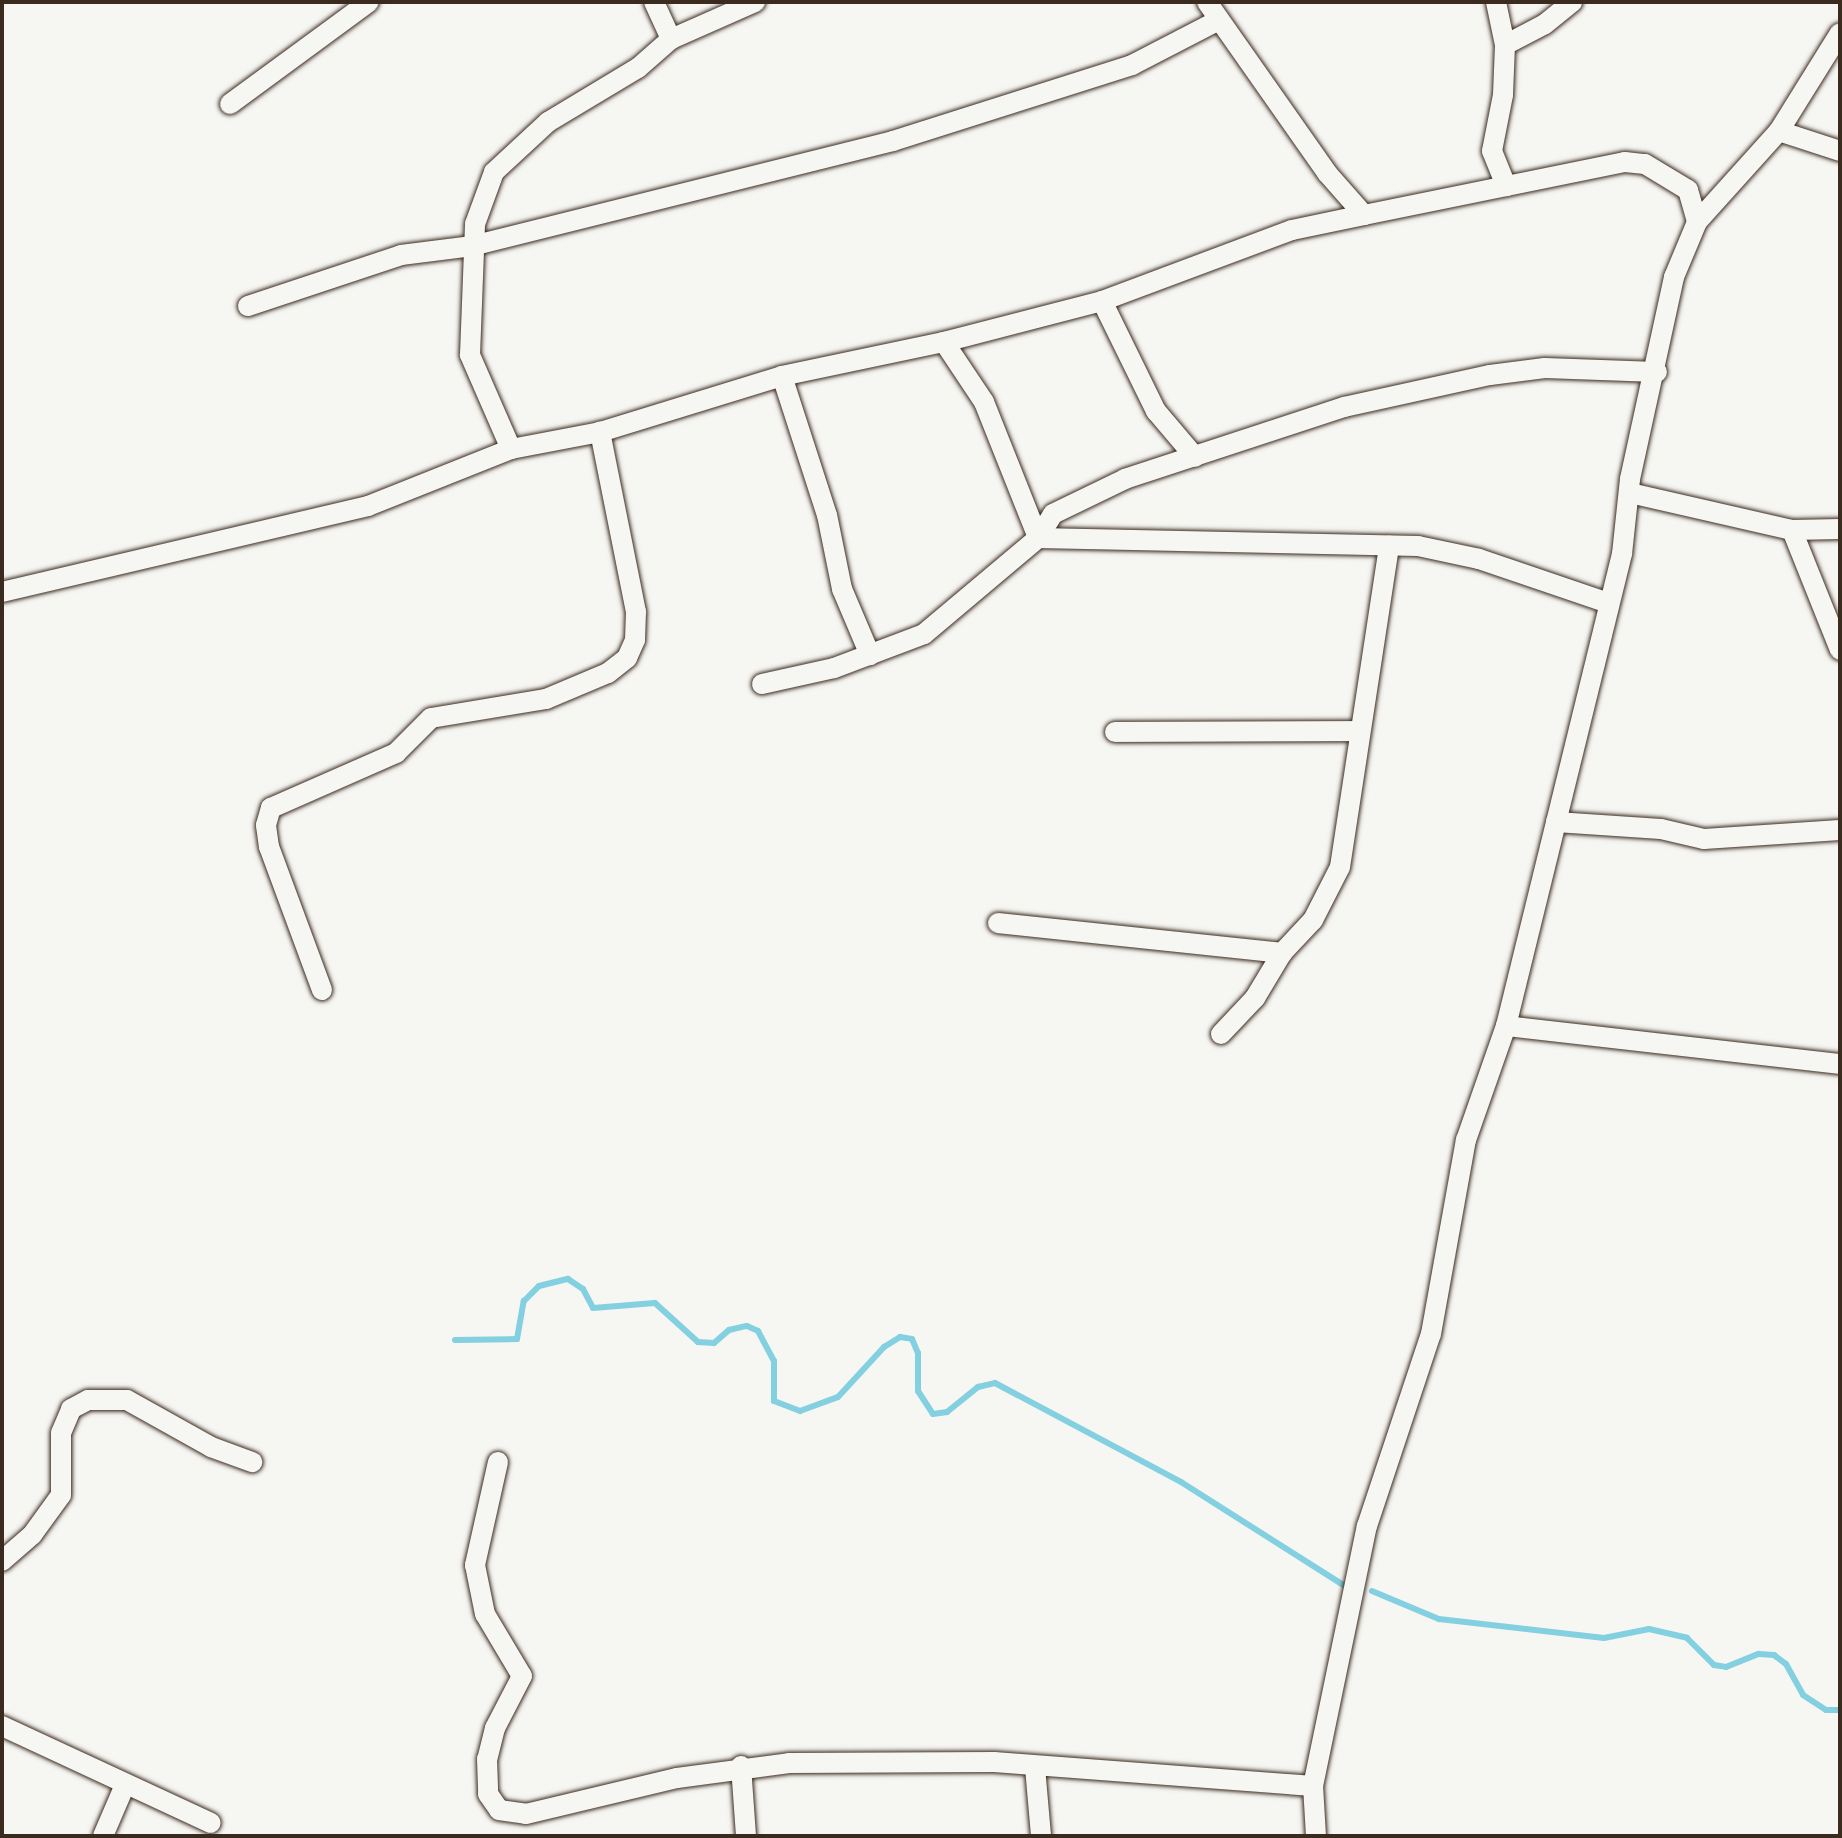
<!DOCTYPE html>
<style>
body{margin:0}
#map{position:relative;width:1842px;height:1838px;overflow:hidden;background:#f6f6f2;font-family:Delius,sans-serif}
div>[style]{position:absolute}
[style*='--x']{left:calc(var(--x)*1px);top:calc(var(--y)*1px);width:calc(var(--w)*1px);rotate:calc(var(--a)*1deg)}
.stream>*{height:6px;margin:-3px;padding:0 3px;transform-origin:3px;border-radius:3px;background:#83d0e1}
.roads{filter:drop-shadow(0 0 2px #3b2a1e) drop-shadow(0 0 2px #3b2a1e)}
.minor>*{height:20px;margin:-10px;padding:0 10px;transform-origin:10px;border-radius:10px;background:#f6f6f2}
span{translate:-50% -50%;white-space:nowrap;text-align:center;line-height:1.15;-webkit-text-stroke:8px #f6f6f2;paint-order:stroke}
.frame{position:absolute;inset:0;border:4px solid #3b2a1e;pointer-events:none}
</style>
<div id="map">
<div class="stream">
<i style="--x:455;--y:1340;--w:62;--a:-0.9"></i>
<i style="--x:517;--y:1339;--w:39;--a:-80"></i>
<i style="--x:524;--y:1301;--w:21;--a:-45"></i>
<i style="--x:539;--y:1286;--w:30;--a:-14"></i>
<i style="--x:568;--y:1279;--w:18;--a:34"></i>
<i style="--x:583;--y:1289;--w:21;--a:62"></i>
<i style="--x:593;--y:1308;--w:62;--a:-4.6"></i>
<i style="--x:655;--y:1303;--w:58;--a:42.2"></i>
<i style="--x:698;--y:1342;--w:16;--a:4"></i>
<i style="--x:714;--y:1343;--w:20;--a:-41"></i>
<i style="--x:729;--y:1330;--w:18;--a:-13"></i>
<i style="--x:747;--y:1326;--w:12;--a:24"></i>
<i style="--x:758;--y:1331;--w:34;--a:62"></i>
<i style="--x:774;--y:1361;--w:40;--a:90"></i>
<i style="--x:774;--y:1401;--w:28;--a:21"></i>
<i style="--x:800;--y:1411;--w:40;--a:-20.2"></i>
<i style="--x:838;--y:1397;--w:68;--a:-47.4"></i>
<i style="--x:884;--y:1347;--w:19;--a:-32"></i>
<i style="--x:900;--y:1337;--w:12;--a:9"></i>
<i style="--x:912;--y:1339;--w:15;--a:67"></i>
<i style="--x:918;--y:1353;--w:38;--a:90"></i>
<i style="--x:918;--y:1391;--w:27;--a:57"></i>
<i style="--x:933;--y:1414;--w:14;--a:-8"></i>
<i style="--x:947;--y:1412;--w:40;--a:-39"></i>
<i style="--x:978;--y:1387;--w:17;--a:-13"></i>
<i style="--x:995;--y:1383;--w:211;--a:28"></i>
<i style="--x:1181;--y:1482;--w:192;--a:32.4"></i>
<i style="--x:1372;--y:1591;--w:73;--a:22.7"></i>
<i style="--x:1439;--y:1619;--w:166;--a:6.6"></i>
<i style="--x:1604;--y:1638;--w:46;--a:-11.3"></i>
<i style="--x:1649;--y:1629;--w:39;--a:13"></i>
<i style="--x:1687;--y:1638;--w:38;--a:45"></i>
<i style="--x:1714;--y:1665;--w:12;--a:9"></i>
<i style="--x:1726;--y:1667;--w:35;--a:-22"></i>
<i style="--x:1759;--y:1654;--w:15;--a:4"></i>
<i style="--x:1774;--y:1655;--w:15;--a:37"></i>
<i style="--x:1786;--y:1664;--w:35;--a:61"></i>
<i style="--x:1803;--y:1695;--w:27;--a:33"></i>
<i style="--x:1826;--y:1710;--w:14;--a:0"></i>
</div>
<div class="roads">
<div class="minor">
<i style="--x:654;--y:2;--w:41;--a:65.3"></i>
<i style="--x:1207;--y:2;--w:209;--a:54.9"></i>
<i style="--x:1327;--y:173;--w:56;--a:48.6"></i>
<i style="--x:1364;--y:215;--w:266;--a:-11.5"></i>
<i style="--x:1625;--y:162;--w:20;--a:6"></i>
<i style="--x:1645;--y:164;--w:50;--a:31.2"></i>
<i style="--x:1688;--y:190;--w:33;--a:74"></i>
<i style="--x:1496;--y:2;--w:44;--a:78.2"></i>
<i style="--x:1505;--y:45;--w:50;--a:92.3"></i>
<i style="--x:1503;--y:95;--w:57;--a:101.1"></i>
<i style="--x:1492;--y:151;--w:38;--a:68"></i>
<i style="--x:1505;--y:45;--w:45;--a:-27.7"></i>
<i style="--x:1545;--y:24;--w:35;--a:-39"></i>
<i style="--x:230;--y:104;--w:172;--a:-36.3"></i>
<i style="--x:1779;--y:131;--w:64;--a:18.2"></i>
<i style="--x:1102;--y:301;--w:123;--a:63.9"></i>
<i style="--x:1156;--y:411;--w:60;--a:49.7"></i>
<i style="--x:248;--y:306;--w:161;--a:-18.4"></i>
<i style="--x:401;--y:255;--w:72;--a:-7.2"></i>
<i style="--x:472;--y:246;--w:434;--a:-14"></i>
<i style="--x:893;--y:141;--w:251;--a:-17.6"></i>
<i style="--x:1132;--y:65;--w:98;--a:-27.3"></i>
<i style="--x:944;--y:342;--w:72;--a:56.3"></i>
<i style="--x:984;--y:402;--w:146;--a:68.3"></i>
<i style="--x:1038;--y:538;--w:380;--a:1.2"></i>
<i style="--x:1418;--y:546;--w:62;--a:12"></i>
<i style="--x:1479;--y:559;--w:136;--a:18.8"></i>
<i style="--x:782;--y:376;--w:146;--a:72.1"></i>
<i style="--x:827;--y:515;--w:76;--a:78.5"></i>
<i style="--x:842;--y:589;--w:72;--a:67"></i>
<i style="--x:511;--y:449;--w:103;--a:-113.6"></i>
<i style="--x:470;--y:355;--w:131;--a:-87.8"></i>
<i style="--x:475;--y:224;--w:55;--a:-69.9"></i>
<i style="--x:494;--y:172;--w:74;--a:-42.8"></i>
<i style="--x:548;--y:122;--w:105;--a:-31"></i>
<i style="--x:638;--y:68;--w:44;--a:-41.3"></i>
<i style="--x:671;--y:39;--w:92;--a:-23.8"></i>
<i style="--x:1630;--y:493;--w:166;--a:12.9"></i>
<i style="--x:1792;--y:530;--w:48;--a:-1.2"></i>
<i style="--x:1792;--y:530;--w:129;--a:68.2"></i>
<i style="--x:2;--y:592;--w:376;--a:-13.2"></i>
<i style="--x:368;--y:506;--w:154;--a:-21.7"></i>
<i style="--x:511;--y:449;--w:91;--a:-10.8"></i>
<i style="--x:600;--y:432;--w:190;--a:-17.1"></i>
<i style="--x:782;--y:376;--w:166;--a:-11.9"></i>
<i style="--x:944;--y:342;--w:163;--a:-14.5"></i>
<i style="--x:1102;--y:301;--w:203;--a:-20.5"></i>
<i style="--x:1292;--y:230;--w:74;--a:-11.8"></i>
<i style="--x:762;--y:684;--w:74;--a:-12.5"></i>
<i style="--x:834;--y:668;--w:96;--a:-20.7"></i>
<i style="--x:924;--y:634;--w:149;--a:-40.1"></i>
<i style="--x:1038;--y:538;--w:28;--a:-58"></i>
<i style="--x:1053;--y:514;--w:80;--a:-25.9"></i>
<i style="--x:1125;--y:479;--w:231;--a:-18.2"></i>
<i style="--x:1344;--y:407;--w:149;--a:-12.4"></i>
<i style="--x:1490;--y:375;--w:55;--a:-7.3"></i>
<i style="--x:1545;--y:368;--w:112;--a:2"></i>
<i style="--x:1115;--y:732;--w:245;--a:-0.2"></i>
<i style="--x:1556;--y:822;--w:105;--a:3.8"></i>
<i style="--x:1661;--y:829;--w:44;--a:13.1"></i>
<i style="--x:1704;--y:839;--w:136;--a:-3.8"></i>
<i style="--x:998;--y:923;--w:286;--a:6"></i>
<i style="--x:322;--y:990;--w:153;--a:-110.3"></i>
<i style="--x:269;--y:847;--w:22;--a:-98"></i>
<i style="--x:266;--y:825;--w:18;--a:-74"></i>
<i style="--x:271;--y:808;--w:137;--a:-23.7"></i>
<i style="--x:396;--y:753;--w:49;--a:-45"></i>
<i style="--x:431;--y:718;--w:117;--a:-9.4"></i>
<i style="--x:546;--y:699;--w:67;--a:-22.8"></i>
<i style="--x:608;--y:673;--w:24;--a:-38"></i>
<i style="--x:627;--y:658;--w:20;--a:-66"></i>
<i style="--x:635;--y:640;--w:28;--a:-88"></i>
<i style="--x:636;--y:612;--w:184;--a:-101.3"></i>
<i style="--x:1506;--y:1026;--w:336;--a:6.5"></i>
<i style="--x:1221;--y:1034;--w:50;--a:-46.6"></i>
<i style="--x:1255;--y:998;--w:52;--a:-59"></i>
<i style="--x:1282;--y:953;--w:45;--a:-46.8"></i>
<i style="--x:1313;--y:920;--w:59;--a:-63"></i>
<i style="--x:1340;--y:867;--w:325;--a:-81.3"></i>
<i style="--x:498;--y:1462;--w:106;--a:102.6"></i>
<i style="--x:475;--y:1565;--w:50;--a:78.5"></i>
<i style="--x:485;--y:1614;--w:72;--a:59.2"></i>
<i style="--x:522;--y:1676;--w:59;--a:117.4"></i>
<i style="--x:495;--y:1728;--w:32;--a:104"></i>
<i style="--x:487;--y:1759;--w:35;--a:88"></i>
<i style="--x:488;--y:1794;--w:19;--a:55"></i>
<i style="--x:499;--y:1810;--w:27;--a:8"></i>
<i style="--x:526;--y:1814;--w:155;--a:-13.4"></i>
<i style="--x:677;--y:1778;--w:113;--a:-7.6"></i>
<i style="--x:789;--y:1763;--w:205;--a:-0.3"></i>
<i style="--x:994;--y:1762;--w:320;--a:4.3"></i>
<i style="--x:2;--y:1561;--w:40;--a:-41"></i>
<i style="--x:32;--y:1535;--w:49;--a:-54.1"></i>
<i style="--x:61;--y:1495;--w:62;--a:-90"></i>
<i style="--x:61;--y:1433;--w:26;--a:-67"></i>
<i style="--x:71;--y:1409;--w:19;--a:-28"></i>
<i style="--x:88;--y:1400;--w:39;--a:0"></i>
<i style="--x:127;--y:1400;--w:96;--a:29.2"></i>
<i style="--x:211;--y:1447;--w:44;--a:20.1"></i>
<i style="--x:2;--y:1726;--w:230;--a:24.9"></i>
<i style="--x:741;--y:1766;--w:70;--a:85.9"></i>
<i style="--x:1035;--y:1767;--w:69;--a:85"></i>
<i style="--x:103;--y:1836;--w:56;--a:-66.7"></i>
<i style="--x:1316;--y:1836;--w:50;--a:-93.4"></i>
<i style="--x:1313;--y:1786;--w:266;--a:-78.3"></i>
<i style="--x:1367;--y:1526;--w:202;--a:-71.6"></i>
<i style="--x:1431;--y:1334;--w:197;--a:-79.8"></i>
<i style="--x:1466;--y:1140;--w:121;--a:-70.7"></i>
<i style="--x:1506;--y:1026;--w:486;--a:-76.2"></i>
<i style="--x:1622;--y:554;--w:75;--a:-83.9"></i>
<i style="--x:1630;--y:479;--w:207;--a:-77.7"></i>
<i style="--x:1674;--y:277;--w:60;--a:-67.3"></i>
<i style="--x:1697;--y:222;--w:122;--a:-48"></i>
<i style="--x:1779;--y:131;--w:115;--a:-58.1"></i>
</div>
</div>
<div class="frame"></div>
</div>
